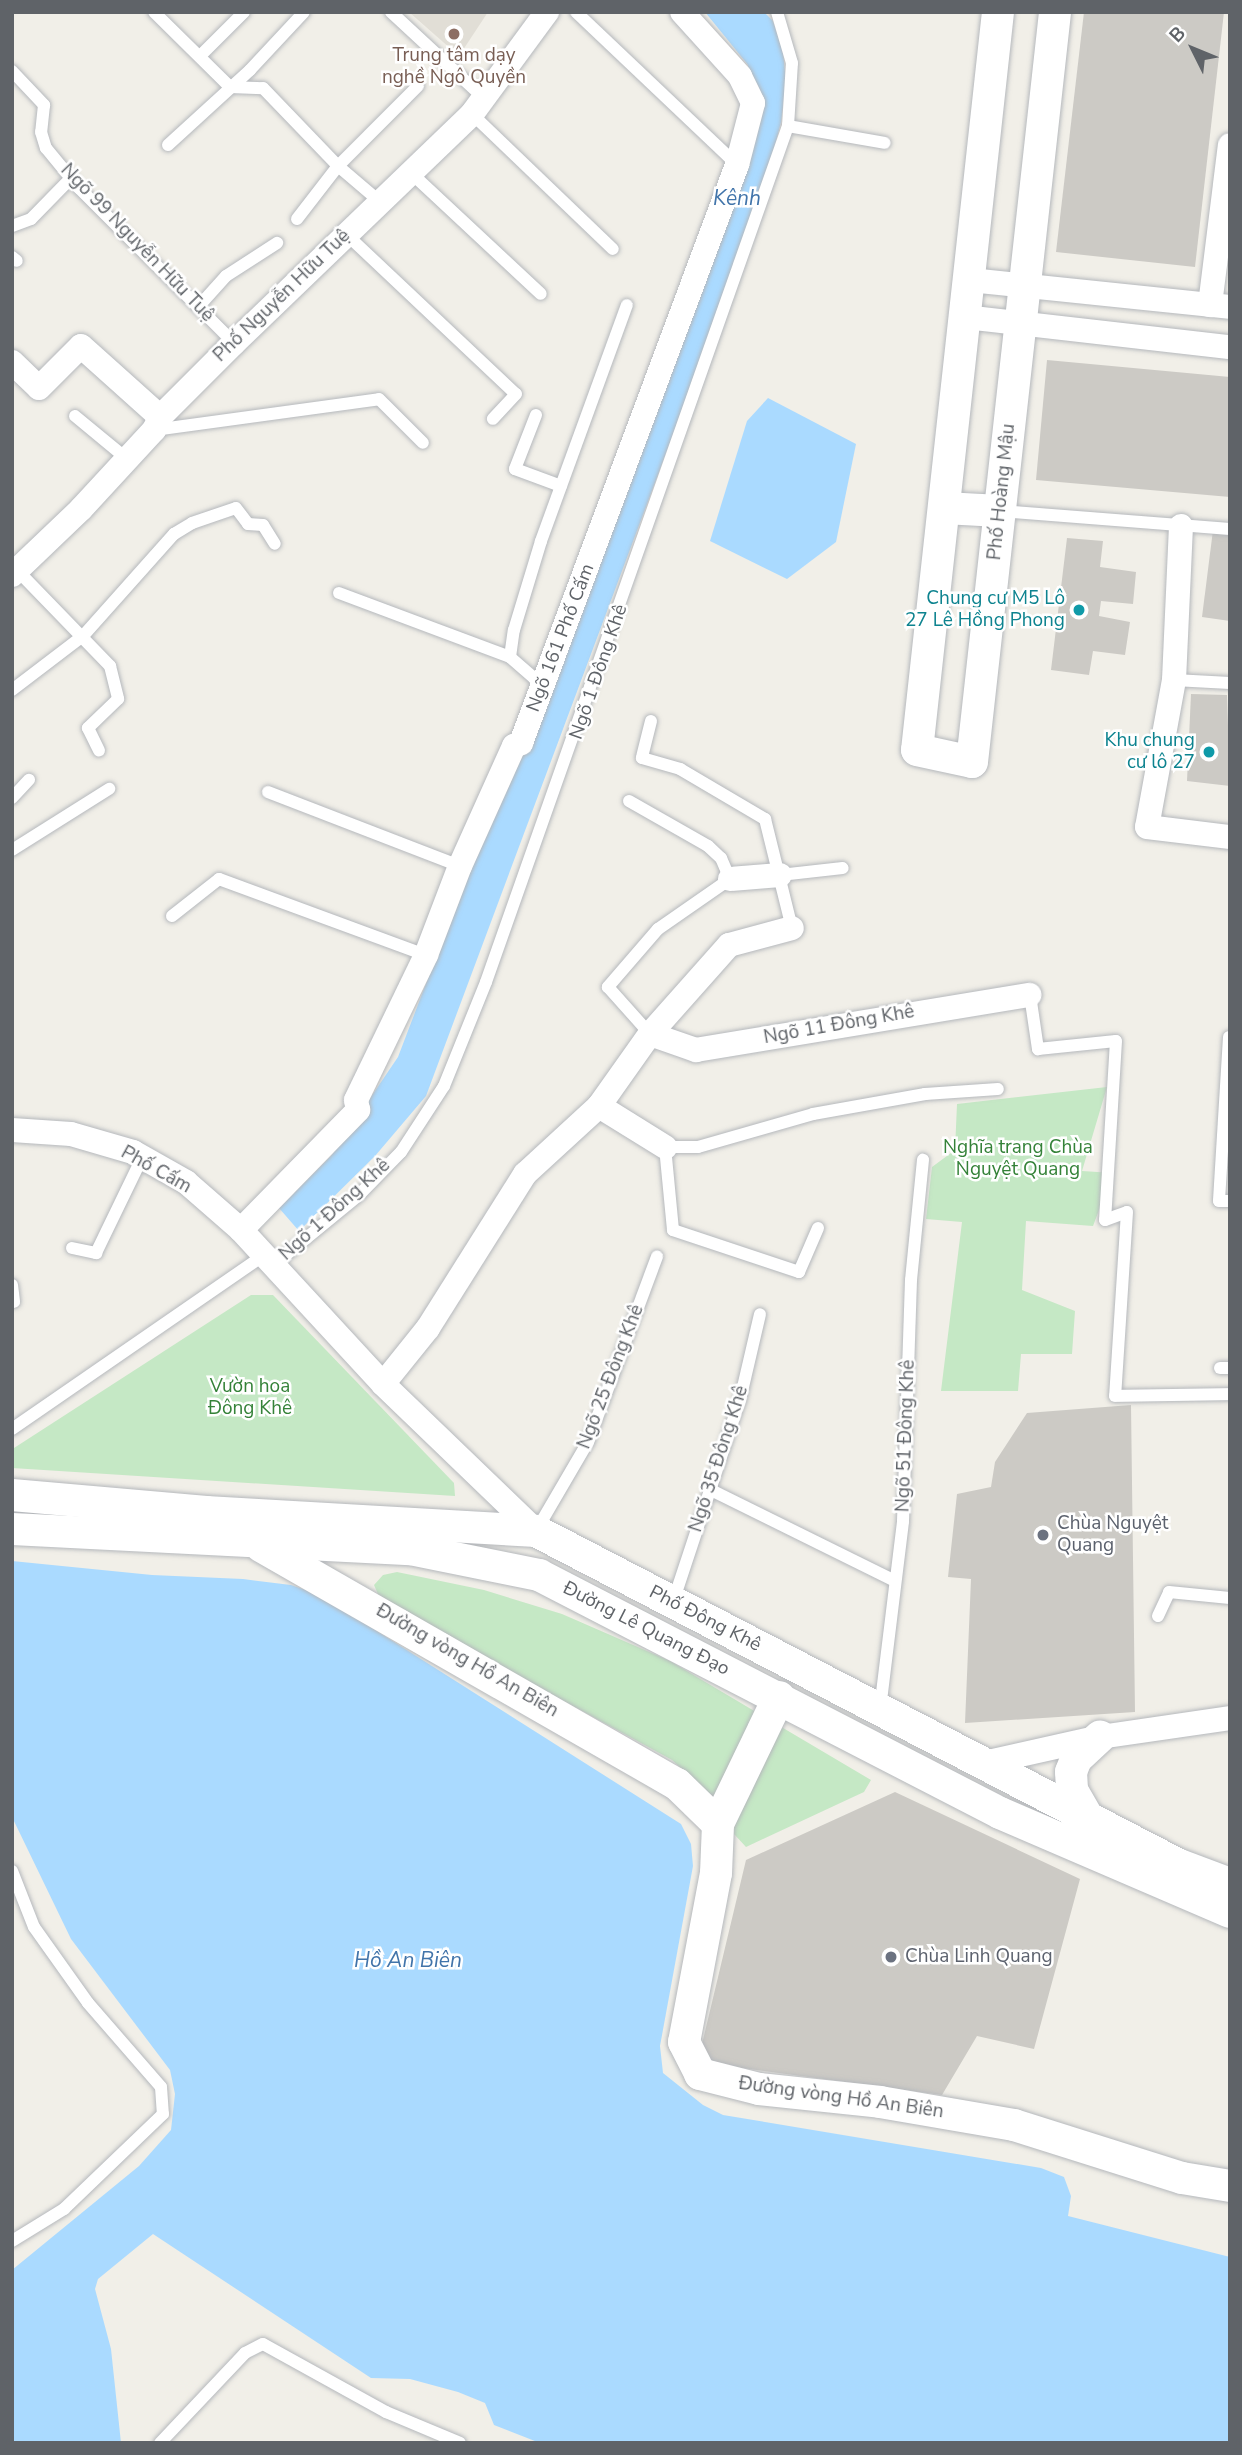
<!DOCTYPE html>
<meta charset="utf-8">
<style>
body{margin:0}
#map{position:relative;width:1242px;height:2455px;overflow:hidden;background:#f1efe8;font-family:"Nunito Sans",sans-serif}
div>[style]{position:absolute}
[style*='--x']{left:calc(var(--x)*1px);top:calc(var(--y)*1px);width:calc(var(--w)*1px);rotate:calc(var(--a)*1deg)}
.education>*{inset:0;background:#e1ded6}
.green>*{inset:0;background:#c5e8c5}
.water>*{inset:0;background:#aadaff}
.building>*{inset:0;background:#cccac5}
.roads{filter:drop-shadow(0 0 2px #b5b8bc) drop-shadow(0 0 2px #b5b8bc)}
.service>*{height:12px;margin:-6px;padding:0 6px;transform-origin:6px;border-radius:6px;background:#fff}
.minor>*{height:24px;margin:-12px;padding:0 12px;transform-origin:12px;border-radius:12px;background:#fff}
.tertiary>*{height:32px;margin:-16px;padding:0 16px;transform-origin:16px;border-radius:16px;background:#fff}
.dots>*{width:19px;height:19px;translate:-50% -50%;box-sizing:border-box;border:4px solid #fff;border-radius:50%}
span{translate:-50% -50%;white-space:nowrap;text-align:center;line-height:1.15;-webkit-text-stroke:5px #fff;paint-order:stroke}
.education-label{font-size:19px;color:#785e54}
.street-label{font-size:19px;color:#5f6368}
.culture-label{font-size:19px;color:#0d838f}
.right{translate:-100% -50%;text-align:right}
.park-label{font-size:19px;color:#348238}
.worship-label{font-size:19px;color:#5b616d}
.left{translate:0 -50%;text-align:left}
.water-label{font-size:21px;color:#4174aa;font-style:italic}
.frame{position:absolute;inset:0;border:14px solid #5f6368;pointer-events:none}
.north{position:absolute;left:1158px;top:14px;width:70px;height:70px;-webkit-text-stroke:5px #fff;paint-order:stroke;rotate:313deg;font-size:19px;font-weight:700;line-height:28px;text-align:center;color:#5f6368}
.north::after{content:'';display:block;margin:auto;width:24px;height:32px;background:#5f6368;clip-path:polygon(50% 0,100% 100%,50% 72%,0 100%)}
</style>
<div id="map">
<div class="education">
<i style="clip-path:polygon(409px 12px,488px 12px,459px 56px)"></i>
</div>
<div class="green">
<i style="clip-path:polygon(1107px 1087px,1082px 1171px,1113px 1173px,1093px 1226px,1026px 1221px,1022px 1290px,1075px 1311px,1072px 1354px,1021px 1354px,1018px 1391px,941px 1391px,962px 1222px,926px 1219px,932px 1167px,955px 1150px,957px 1104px)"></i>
<i style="clip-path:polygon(251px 1295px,273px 1295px,454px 1483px,455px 1496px,12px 1468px,14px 1448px)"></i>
<i style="clip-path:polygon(397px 1572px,484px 1590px,562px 1614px,670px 1661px,871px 1780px,864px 1792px,851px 1798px,746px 1847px,734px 1834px,731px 1813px,672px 1760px,381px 1601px,374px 1585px,383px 1575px)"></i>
</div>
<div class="water">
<i style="clip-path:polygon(705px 12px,764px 12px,773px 21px,783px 51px,786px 83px,781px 122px,762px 196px,426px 1096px,375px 1156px,299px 1231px,279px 1208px,331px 1156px,398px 1057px,551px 656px,739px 127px,749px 91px,748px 65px)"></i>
<i style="clip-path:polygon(768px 398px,856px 444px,836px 542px,787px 579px,710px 541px,747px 421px)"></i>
<i style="clip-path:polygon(12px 1561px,152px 1575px,243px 1579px,291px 1585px,320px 1595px,681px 1824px,691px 1844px,693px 1866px,660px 2046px,663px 2073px,703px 2105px,723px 2115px,1041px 2168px,1064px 2177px,1071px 2196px,1068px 2216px,1230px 2257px,1230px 2443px,540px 2443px,494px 2425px,485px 2403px,458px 2392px,410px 2379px,371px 2378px,153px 2234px,98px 2279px,95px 2289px,111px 2349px,121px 2443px,12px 2443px,12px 2270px,139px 2166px,171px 2130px,175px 2094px,170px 2070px,71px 1939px,12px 1817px)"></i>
</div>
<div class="building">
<i style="clip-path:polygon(1084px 12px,1224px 12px,1195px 267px,1056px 252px)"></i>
<i style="clip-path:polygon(1047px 360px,1230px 377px,1230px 497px,1036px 480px)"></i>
<i style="clip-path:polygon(1213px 530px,1230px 532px,1230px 621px,1202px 617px)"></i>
<i style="clip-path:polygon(1067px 538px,1103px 541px,1100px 567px,1136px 572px,1133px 604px,1101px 601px,1099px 616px,1130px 622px,1125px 655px,1093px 651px,1089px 675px,1051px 670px)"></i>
<i style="clip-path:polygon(1191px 694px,1227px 695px,1230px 786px,1187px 781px)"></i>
<i style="clip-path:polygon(1131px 1405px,1135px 1712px,965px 1723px,971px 1579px,948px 1577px,957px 1494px,991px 1487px,995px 1462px,1027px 1413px)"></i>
<i style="clip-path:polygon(895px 1792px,1080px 1879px,1034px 2049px,977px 2036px,942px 2095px,713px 2064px,702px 2044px,746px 1860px)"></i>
</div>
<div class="roads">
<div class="service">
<i style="--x:154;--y:12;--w:107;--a:44.6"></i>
<i style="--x:230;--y:87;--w:33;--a:2"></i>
<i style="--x:263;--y:88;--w:108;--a:46.1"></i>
<i style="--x:338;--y:166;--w:52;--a:40.4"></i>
<i style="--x:391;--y:12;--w:127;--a:42.8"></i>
<i style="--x:576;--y:12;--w:222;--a:43.5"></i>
<i style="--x:200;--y:56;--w:62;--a:-45"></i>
<i style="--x:12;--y:71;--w:47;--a:46.7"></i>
<i style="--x:44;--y:105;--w:27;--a:96"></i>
<i style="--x:41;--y:132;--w:17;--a:73"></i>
<i style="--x:46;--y:148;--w:52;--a:50.5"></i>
<i style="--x:79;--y:188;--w:219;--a:45"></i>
<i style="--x:472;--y:114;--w:195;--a:43.8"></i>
<i style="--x:788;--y:126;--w:98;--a:9.9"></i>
<i style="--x:168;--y:145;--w:111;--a:-42.4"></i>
<i style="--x:250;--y:70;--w:79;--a:-47"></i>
<i style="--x:409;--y:171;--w:180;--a:43"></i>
<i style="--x:297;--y:219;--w:67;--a:-52.3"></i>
<i style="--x:338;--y:166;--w:113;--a:-45"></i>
<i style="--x:12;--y:226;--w:20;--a:-20"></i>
<i style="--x:31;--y:219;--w:57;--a:-45.7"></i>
<i style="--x:346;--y:234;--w:233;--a:43.3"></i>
<i style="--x:516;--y:394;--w:34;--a:133"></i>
<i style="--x:12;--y:257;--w:6;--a:39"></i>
<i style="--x:199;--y:306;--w:40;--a:-48"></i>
<i style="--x:226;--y:276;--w:61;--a:-32.9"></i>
<i style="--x:536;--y:415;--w:58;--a:111.3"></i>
<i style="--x:515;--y:469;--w:49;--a:20.3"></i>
<i style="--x:75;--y:416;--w:67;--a:39.6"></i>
<i style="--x:154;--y:430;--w:227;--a:-7.8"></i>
<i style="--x:379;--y:399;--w:62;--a:45"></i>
<i style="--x:1000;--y:511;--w:231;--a:4.5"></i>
<i style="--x:17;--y:570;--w:134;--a:45.9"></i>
<i style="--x:110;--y:666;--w:34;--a:76"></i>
<i style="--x:118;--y:699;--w:42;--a:136"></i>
<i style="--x:88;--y:728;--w:25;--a:64"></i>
<i style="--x:339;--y:593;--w:183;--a:20.5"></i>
<i style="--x:546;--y:673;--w:13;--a:157"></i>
<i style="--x:534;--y:678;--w:32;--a:-139"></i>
<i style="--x:510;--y:657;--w:27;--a:-82"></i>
<i style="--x:514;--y:630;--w:93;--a:-73.1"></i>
<i style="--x:541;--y:541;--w:251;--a:-70"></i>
<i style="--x:1174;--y:680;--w:56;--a:3.1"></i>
<i style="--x:12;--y:690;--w:89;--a:-37.3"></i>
<i style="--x:83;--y:636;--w:137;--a:-48.3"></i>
<i style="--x:174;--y:534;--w:21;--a:-31"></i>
<i style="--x:192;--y:523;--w:46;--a:-18.8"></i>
<i style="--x:236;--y:508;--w:20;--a:53"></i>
<i style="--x:248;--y:524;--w:15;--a:4"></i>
<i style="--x:263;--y:525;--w:22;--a:58"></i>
<i style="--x:651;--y:721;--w:38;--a:104"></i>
<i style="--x:642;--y:758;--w:40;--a:16"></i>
<i style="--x:680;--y:769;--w:99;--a:30.5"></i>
<i style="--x:765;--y:819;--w:112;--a:76.1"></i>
<i style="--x:268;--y:792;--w:206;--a:21.1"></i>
<i style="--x:12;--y:798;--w:25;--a:-47"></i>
<i style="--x:629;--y:801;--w:91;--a:29.7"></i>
<i style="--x:708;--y:846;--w:18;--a:43"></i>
<i style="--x:721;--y:858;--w:23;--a:67"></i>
<i style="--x:730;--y:879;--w:88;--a:145.2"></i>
<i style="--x:658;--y:929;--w:77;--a:130.8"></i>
<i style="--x:608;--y:987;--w:63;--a:48.2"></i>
<i style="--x:12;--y:850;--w:115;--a:-32.2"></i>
<i style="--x:780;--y:875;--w:63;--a:-6.3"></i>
<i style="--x:172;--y:916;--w:60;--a:-38.2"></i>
<i style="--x:219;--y:879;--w:221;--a:20.2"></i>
<i style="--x:1030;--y:995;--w:55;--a:81.6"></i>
<i style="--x:1038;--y:1049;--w:78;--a:-5.9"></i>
<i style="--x:1116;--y:1041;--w:179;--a:93.5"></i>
<i style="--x:1105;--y:1220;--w:23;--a:-20"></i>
<i style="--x:1127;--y:1212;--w:184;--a:93.7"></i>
<i style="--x:1115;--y:1396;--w:115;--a:-1"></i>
<i style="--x:1229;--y:1037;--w:164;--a:93.5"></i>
<i style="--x:1219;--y:1201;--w:11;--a:0"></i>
<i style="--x:818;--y:1228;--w:48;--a:113.4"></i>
<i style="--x:799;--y:1272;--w:133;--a:-161.6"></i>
<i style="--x:673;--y:1230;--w:83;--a:-95.5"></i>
<i style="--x:665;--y:1147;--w:33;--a:0"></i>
<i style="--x:698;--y:1147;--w:120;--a:-16"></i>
<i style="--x:813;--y:1114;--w:114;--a:-10.1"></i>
<i style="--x:925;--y:1094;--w:73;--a:-3.9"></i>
<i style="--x:72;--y:1248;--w:25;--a:12"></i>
<i style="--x:96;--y:1253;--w:106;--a:-64.2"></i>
<i style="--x:271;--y:1267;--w:114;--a:-39.3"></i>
<i style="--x:359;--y:1195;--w:60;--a:-45.7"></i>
<i style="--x:401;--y:1152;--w:79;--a:-56.9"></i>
<i style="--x:444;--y:1086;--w:112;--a:-68"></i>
<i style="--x:486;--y:982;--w:908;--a:-70.57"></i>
<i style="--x:788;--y:126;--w:63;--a:-86.4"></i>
<i style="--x:792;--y:63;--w:53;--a:-106.4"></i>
<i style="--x:12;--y:1285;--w:17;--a:83"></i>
<i style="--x:1220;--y:1368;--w:10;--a:0"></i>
<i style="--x:12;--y:1429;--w:305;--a:-34.6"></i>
<i style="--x:711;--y:1490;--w:203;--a:26.3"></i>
<i style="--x:536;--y:1531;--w:103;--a:-59.7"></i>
<i style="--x:588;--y:1442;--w:198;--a:-69.6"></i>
<i style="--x:673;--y:1602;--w:213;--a:-71.7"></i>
<i style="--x:740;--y:1400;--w:88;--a:-76.9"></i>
<i style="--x:1158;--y:1616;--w:26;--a:-65"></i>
<i style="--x:1169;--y:1592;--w:61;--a:5.6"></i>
<i style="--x:880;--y:1709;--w:189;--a:-83"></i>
<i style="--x:903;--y:1521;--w:241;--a:-88.1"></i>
<i style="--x:911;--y:1280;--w:121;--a:-84.3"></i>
<i style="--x:12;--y:1871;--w:60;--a:68.6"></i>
<i style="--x:34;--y:1927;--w:93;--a:54.6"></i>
<i style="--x:88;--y:2003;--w:111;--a:49"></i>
<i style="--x:161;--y:2087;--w:27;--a:86"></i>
<i style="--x:163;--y:2114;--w:137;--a:136.2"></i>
<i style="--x:64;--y:2209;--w:61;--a:148.4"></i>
<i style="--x:160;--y:2443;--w:124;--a:-46.6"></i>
<i style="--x:245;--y:2353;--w:20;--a:-27"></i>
<i style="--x:263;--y:2344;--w:141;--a:28.9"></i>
<i style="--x:386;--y:2412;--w:80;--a:22.7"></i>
</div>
<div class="minor">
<i style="--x:970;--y:280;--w:261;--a:5.9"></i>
<i style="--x:1210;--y:305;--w:161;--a:-82.9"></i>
<i style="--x:965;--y:317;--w:267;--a:6.5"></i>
<i style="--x:12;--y:362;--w:37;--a:44"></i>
<i style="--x:39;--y:388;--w:59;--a:-45"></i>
<i style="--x:81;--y:346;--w:106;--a:41.9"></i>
<i style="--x:1181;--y:526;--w:154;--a:92.6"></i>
<i style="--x:1174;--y:680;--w:149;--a:100.4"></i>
<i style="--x:1147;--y:827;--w:84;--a:6.9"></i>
<i style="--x:12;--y:575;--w:95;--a:-43.7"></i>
<i style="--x:81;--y:509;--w:108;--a:-47.3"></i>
<i style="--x:154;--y:430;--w:14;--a:-65"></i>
<i style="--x:160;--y:417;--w:105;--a:-45"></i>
<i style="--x:234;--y:343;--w:330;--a:-43.9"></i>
<i style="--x:472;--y:114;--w:127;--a:-53.7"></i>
<i style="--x:730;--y:879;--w:50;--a:-4.6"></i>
<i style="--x:650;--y:1034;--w:49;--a:19.2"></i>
<i style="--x:696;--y:1050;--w:338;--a:-9.4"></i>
<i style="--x:599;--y:1106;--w:78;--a:31.8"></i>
<i style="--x:12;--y:1130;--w:59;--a:3.9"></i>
<i style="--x:71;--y:1134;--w:65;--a:16.2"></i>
<i style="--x:133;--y:1152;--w:61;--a:29.5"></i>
<i style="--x:186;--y:1182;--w:73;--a:41.1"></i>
<i style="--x:241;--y:1230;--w:209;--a:47.3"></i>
<i style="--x:383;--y:1384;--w:212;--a:43.9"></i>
<i style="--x:241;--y:1230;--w:168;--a:-45.7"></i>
<i style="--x:358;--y:1110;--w:10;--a:-101"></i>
<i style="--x:356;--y:1100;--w:161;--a:-64.2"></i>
<i style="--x:426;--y:955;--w:95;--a:-69.1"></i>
<i style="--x:460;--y:866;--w:132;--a:-65.8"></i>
<i style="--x:514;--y:746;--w:8;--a:-23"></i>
<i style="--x:521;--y:743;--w:617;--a:-69.51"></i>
<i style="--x:737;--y:165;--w:64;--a:-75.5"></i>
<i style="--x:753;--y:103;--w:30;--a:-116"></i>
<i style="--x:740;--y:76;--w:86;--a:-132.2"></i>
<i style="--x:383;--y:1384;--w:72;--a:-51.2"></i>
<i style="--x:428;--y:1328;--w:182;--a:-57.8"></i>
<i style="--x:525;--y:1174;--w:100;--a:-42.6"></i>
<i style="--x:599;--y:1106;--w:88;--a:-54.7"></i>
<i style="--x:650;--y:1034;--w:119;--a:-48.4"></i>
<i style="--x:729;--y:945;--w:65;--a:-15.1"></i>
<i style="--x:984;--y:1763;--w:119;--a:-12.6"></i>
<i style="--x:1100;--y:1737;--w:131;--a:-8.3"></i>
</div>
<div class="tertiary">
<i style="--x:998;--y:12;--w:742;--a:96.26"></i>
<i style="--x:917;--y:750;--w:56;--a:12.3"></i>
<i style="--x:972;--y:762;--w:755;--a:-83.68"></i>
<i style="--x:944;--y:508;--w:56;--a:3.1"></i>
<i style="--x:12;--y:1495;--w:195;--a:5"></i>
<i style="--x:206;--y:1512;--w:331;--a:3.3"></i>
<i style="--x:536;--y:1531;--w:722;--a:27.45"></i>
<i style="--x:1177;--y:1864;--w:57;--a:20.7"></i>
<i style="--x:12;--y:1529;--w:399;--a:2.9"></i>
<i style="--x:410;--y:1549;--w:132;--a:11.4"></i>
<i style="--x:539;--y:1575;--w:519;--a:27.31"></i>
<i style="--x:1000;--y:1813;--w:250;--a:23.3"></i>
<i style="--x:261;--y:1546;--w:479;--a:29.8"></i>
<i style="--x:677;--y:1784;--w:57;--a:44.3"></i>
<i style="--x:779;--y:1697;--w:141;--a:115.7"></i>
<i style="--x:718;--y:1824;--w:49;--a:92.3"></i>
<i style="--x:716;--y:1873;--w:172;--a:100.7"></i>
<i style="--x:684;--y:2042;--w:36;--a:63"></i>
<i style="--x:700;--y:2074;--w:61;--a:14.3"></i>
<i style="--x:759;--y:2089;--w:122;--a:6.1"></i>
<i style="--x:880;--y:2102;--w:136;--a:9.7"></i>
<i style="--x:1014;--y:2125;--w:176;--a:17.5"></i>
<i style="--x:1182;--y:2178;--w:49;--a:9.5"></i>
<i style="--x:1088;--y:1818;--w:32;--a:-120"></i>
<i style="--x:1072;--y:1790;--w:18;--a:-93"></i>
<i style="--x:1071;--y:1772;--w:14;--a:-69"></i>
<i style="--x:1076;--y:1759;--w:33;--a:-43"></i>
</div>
</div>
<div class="dots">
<i style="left:454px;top:34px;background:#8d6e63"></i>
<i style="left:1079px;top:610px;background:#0f9aa8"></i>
<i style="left:1209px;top:752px;background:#0f9aa8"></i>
<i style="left:1043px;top:1535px;background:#6b7280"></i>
<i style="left:891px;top:1957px;background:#6b7280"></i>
</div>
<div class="education-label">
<span style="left:454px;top:67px">Trung tâm dạy<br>nghề Ngô Quyền</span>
</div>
<div class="street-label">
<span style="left:137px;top:243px;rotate:46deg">Ngõ 99 Nguyễn Hữu Tuệ</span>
<span style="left:282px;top:296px;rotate:-44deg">Phố Nguyễn Hữu Tuệ</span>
<span style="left:1002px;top:492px;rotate:-84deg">Phố Hoàng Mậu</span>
<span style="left:561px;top:638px;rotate:-69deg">Ngõ 161 Phố Cấm</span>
<span style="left:599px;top:672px;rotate:-71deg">Ngõ 1 Đông Khê</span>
<span style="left:839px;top:1025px;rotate:-10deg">Ngõ 11 Đông Khê</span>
<span style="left:156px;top:1170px;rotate:29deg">Phố Cấm</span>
<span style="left:335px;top:1210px;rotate:-42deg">Ngõ 1 Đông Khê</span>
<span style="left:611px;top:1377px;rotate:-69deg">Ngõ 25 Đông Khê</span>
<span style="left:906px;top:1436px;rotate:-88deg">Ngõ 51 Đông Khê</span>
<span style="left:719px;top:1459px;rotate:-72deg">Ngõ 35 Đông Khê</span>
<span style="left:705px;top:1619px;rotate:27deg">Phố Đông Khê</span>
<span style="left:646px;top:1629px;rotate:27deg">Đường Lê Quang Đạo</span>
<span style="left:467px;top:1661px;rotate:30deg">Đường vòng Hồ An Biên</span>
<span style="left:841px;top:2098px;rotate:8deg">Đường vòng Hồ An Biên</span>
</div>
<div class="culture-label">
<span class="right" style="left:1065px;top:610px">Chung cư M5 Lô<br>27 Lê Hồng Phong</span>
<span class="right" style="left:1195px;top:752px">Khu chung<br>cư lô 27</span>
</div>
<div class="park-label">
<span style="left:1018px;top:1159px">Nghĩa trang Chùa<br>Nguyệt Quang</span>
<span style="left:250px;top:1398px">Vườn hoa<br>Đông Khê</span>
</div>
<div class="worship-label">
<span class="left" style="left:1057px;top:1535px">Chùa Nguyệt<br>Quang</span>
<span class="left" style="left:905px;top:1957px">Chùa Linh Quang</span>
</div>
<div class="water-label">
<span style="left:737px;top:198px">Kênh</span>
<span style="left:408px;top:1960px">Hồ An Biên</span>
</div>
<div class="frame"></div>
<div class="north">B</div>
</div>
